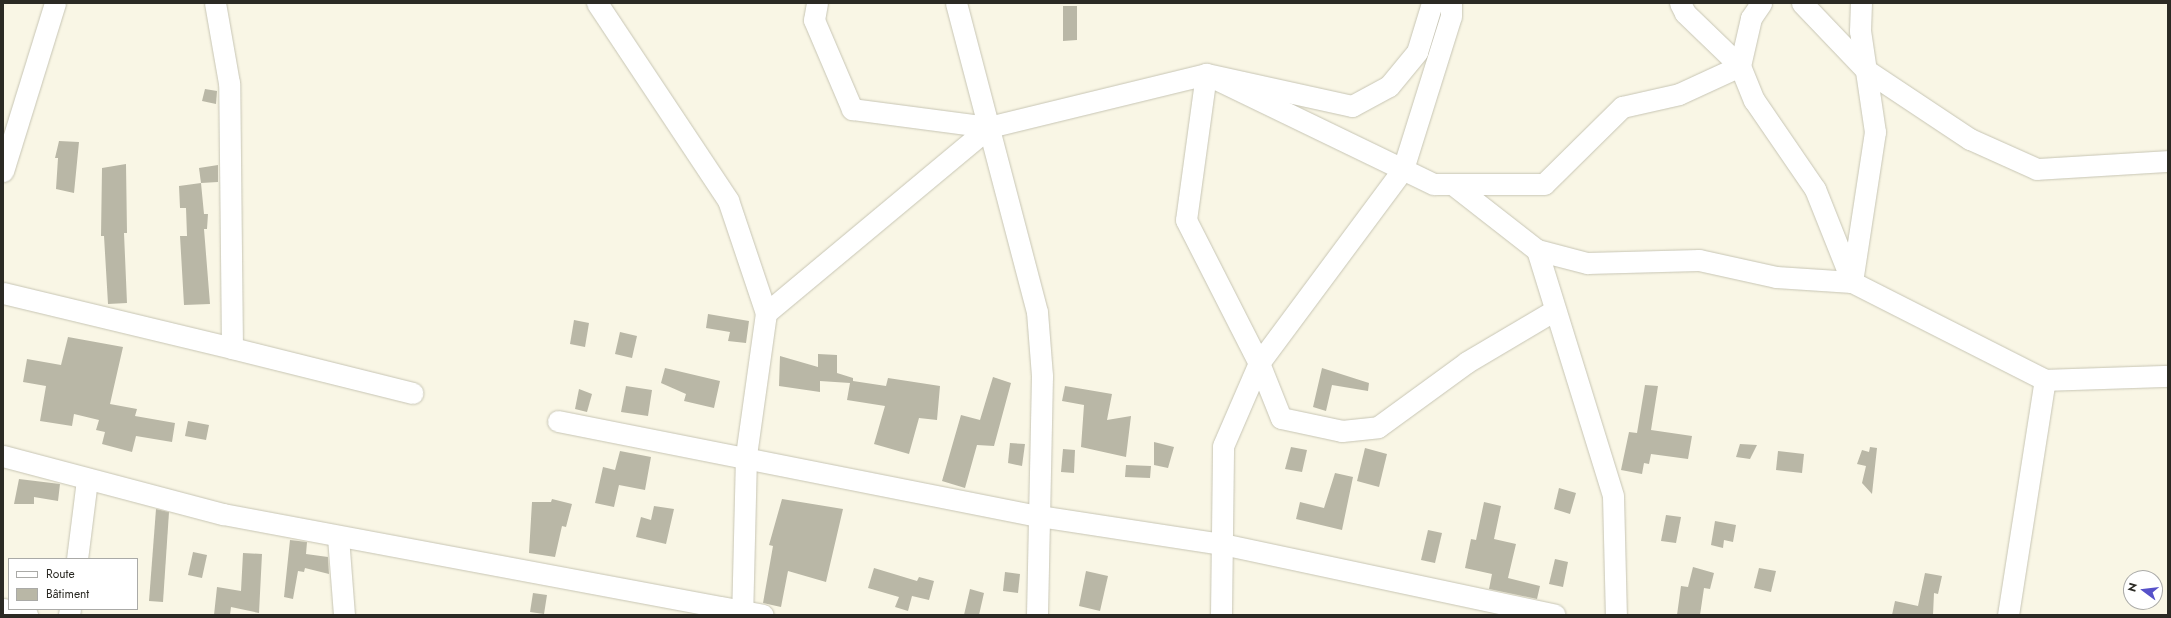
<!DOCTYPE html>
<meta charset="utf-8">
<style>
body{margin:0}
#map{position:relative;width:2171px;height:618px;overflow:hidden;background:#f9f6e5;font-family:Jost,sans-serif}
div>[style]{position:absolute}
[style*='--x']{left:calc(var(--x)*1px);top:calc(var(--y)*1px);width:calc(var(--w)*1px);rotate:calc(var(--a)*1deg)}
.building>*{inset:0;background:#b9b7a6}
.roads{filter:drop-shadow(0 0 1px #c7c5b4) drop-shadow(0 0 1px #c7c5b4)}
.minor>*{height:21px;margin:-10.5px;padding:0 10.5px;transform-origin:10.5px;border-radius:10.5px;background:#fff}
span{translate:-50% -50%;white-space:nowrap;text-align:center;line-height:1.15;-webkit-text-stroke:4px #fff;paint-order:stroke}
.frame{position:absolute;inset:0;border:4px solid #2b2a24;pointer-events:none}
.legend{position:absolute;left:8px;top:558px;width:130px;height:52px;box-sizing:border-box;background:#fff;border:1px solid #aaaaa7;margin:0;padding:5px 7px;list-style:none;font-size:12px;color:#2b2a24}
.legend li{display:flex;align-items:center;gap:8px;height:20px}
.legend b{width:20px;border:1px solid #aaaaa7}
.north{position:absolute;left:2123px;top:570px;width:40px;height:40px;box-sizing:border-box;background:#fff;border:1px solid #aaaaa7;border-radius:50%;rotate:285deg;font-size:11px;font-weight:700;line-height:16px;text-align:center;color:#2b2a24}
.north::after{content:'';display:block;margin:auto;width:14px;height:18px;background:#5651c9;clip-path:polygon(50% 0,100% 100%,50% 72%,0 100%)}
</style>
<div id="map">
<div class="building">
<i style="clip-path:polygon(1063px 6px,1077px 6px,1077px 40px,1063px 41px)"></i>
<i style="clip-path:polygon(205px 89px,217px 91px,216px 104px,202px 101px)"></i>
<i style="clip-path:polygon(59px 141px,79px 142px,74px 193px,56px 189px,58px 158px,55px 158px)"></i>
<i style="clip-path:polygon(126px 164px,127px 233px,124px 233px,127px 303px,108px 304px,104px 236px,101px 236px,102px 168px)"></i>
<i style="clip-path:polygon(218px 165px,218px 182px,201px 183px,199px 168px)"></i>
<i style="clip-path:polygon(201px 183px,204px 214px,208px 214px,207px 229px,204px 229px,210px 304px,184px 305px,180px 236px,187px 236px,186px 208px,180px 208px,179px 186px)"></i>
<i style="clip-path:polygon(708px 314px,749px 321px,746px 343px,728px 341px,730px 332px,706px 328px)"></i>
<i style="clip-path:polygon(574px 320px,589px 323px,585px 347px,570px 344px)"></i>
<i style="clip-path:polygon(620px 332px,637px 336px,632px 358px,615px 354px)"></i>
<i style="clip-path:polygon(68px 337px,123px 347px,110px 404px,137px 409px,135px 416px,175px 423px,172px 442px,136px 436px,132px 452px,102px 444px,105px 432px,96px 430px,99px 420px,74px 414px,72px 426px,40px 421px,46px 386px,23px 382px,27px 359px,61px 365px)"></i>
<i style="clip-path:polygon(818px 354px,837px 355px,837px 373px,853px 378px,853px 381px,886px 386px,888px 378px,940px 386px,937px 420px,919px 418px,909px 454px,874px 444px,885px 406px,847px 400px,850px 383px,820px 381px,820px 392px,779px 386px,780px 356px,818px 367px)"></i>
<i style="clip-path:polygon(665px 368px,720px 381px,714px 408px,684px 401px,686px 394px,661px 383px)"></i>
<i style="clip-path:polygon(1322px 368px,1369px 383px,1368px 391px,1332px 385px,1326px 411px,1313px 407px)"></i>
<i style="clip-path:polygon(993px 377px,1011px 383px,994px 446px,977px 445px,965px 488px,942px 481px,961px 415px,980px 420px)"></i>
<i style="clip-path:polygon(1645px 385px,1658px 386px,1651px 430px,1692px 436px,1688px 459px,1651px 454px,1649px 464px,1644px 463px,1642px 474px,1621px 470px,1629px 432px,1637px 433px)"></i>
<i style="clip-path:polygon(626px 386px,652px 390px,648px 416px,621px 412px)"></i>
<i style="clip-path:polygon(1065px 386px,1112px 394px,1107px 420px,1131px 416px,1126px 457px,1081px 447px,1084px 405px,1062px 401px)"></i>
<i style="clip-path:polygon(579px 389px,592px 394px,587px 412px,575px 409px)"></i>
<i style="clip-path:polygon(188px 421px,209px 425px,206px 440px,185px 436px)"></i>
<i style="clip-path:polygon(1154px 442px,1174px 447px,1168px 468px,1154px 465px)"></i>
<i style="clip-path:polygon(1010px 443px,1025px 444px,1022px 466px,1008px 463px)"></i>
<i style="clip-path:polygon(1740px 444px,1757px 445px,1750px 459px,1736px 457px)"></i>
<i style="clip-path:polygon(1291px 447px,1307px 450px,1302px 472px,1285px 469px)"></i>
<i style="clip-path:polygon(1870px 447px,1877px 448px,1872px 494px,1862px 483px,1866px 466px,1857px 464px,1862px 450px,1869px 452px)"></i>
<i style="clip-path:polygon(1365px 448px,1387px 454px,1379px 487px,1357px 481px)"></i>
<i style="clip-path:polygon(1063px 449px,1075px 450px,1074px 473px,1061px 472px)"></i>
<i style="clip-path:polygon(620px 451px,651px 457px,645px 490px,619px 485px,614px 507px,595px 503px,603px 467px,615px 470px)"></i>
<i style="clip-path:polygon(1778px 451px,1804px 454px,1802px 473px,1776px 470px)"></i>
<i style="clip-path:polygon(1126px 465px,1151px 466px,1150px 478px,1125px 477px)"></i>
<i style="clip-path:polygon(1335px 473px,1353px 477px,1342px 530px,1296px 519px,1300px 502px,1324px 508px)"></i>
<i style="clip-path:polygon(19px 479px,60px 484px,58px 501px,34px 497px,34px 504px,14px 504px)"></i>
<i style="clip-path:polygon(1559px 488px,1576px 493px,1570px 514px,1554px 509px)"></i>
<i style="clip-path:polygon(552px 499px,572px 504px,566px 527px,562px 526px,555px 557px,529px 553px,532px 502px,551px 502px)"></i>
<i style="clip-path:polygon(782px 499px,843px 509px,826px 582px,788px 571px,781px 607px,763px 603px,773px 546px,769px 545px)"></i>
<i style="clip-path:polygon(1484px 502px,1501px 506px,1494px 539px,1516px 544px,1508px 578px,1540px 586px,1537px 599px,1489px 589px,1492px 574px,1465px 568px,1471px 539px,1476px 540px)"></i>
<i style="clip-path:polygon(654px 506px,674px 509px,666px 544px,636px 537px,641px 517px,651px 520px)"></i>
<i style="clip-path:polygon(156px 509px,169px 512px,163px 602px,149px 601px)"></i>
<i style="clip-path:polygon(1666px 515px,1681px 517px,1676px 543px,1661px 541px)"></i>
<i style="clip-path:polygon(1715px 521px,1736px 525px,1733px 542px,1724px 540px,1723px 548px,1711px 545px)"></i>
<i style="clip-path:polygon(1428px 530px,1442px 533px,1435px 563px,1421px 560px)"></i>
<i style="clip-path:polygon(290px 540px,307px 542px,306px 554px,328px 557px,329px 574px,305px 568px,304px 572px,298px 571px,293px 599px,284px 597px)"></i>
<i style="clip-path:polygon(193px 552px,207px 555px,202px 578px,188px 575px)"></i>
<i style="clip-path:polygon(243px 553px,262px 554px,259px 613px,231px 607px,230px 615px,214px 615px,217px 587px,241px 591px)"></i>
<i style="clip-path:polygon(1555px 559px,1568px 562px,1563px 587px,1549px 584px)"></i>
<i style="clip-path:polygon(1693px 567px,1714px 573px,1710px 589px,1704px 588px,1700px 615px,1677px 615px,1681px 586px,1688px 587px)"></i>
<i style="clip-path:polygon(874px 568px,917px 581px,919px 577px,934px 581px,929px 600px,912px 596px,908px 611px,895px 607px,899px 597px,868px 588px)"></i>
<i style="clip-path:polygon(1759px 568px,1776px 571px,1771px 592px,1754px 588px)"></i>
<i style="clip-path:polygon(1086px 571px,1108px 576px,1100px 611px,1079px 606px)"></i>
<i style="clip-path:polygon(1005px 572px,1020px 574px,1018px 593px,1003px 591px)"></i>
<i style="clip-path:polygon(1925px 573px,1942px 576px,1938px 594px,1934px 593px,1933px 615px,1892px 615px,1895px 601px,1918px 606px)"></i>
<i style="clip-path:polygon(970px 589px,984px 593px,979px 615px,964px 615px)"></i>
<i style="clip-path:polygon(533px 593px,547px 595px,544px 614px,530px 612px)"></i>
</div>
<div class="roads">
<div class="minor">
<i style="--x:597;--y:3;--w:237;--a:56.4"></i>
<i style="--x:728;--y:200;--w:119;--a:71.4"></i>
<i style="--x:766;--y:313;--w:144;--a:98"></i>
<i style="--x:746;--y:456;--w:159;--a:91.4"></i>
<i style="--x:817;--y:3;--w:17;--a:100"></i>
<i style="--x:814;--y:20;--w:97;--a:66.9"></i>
<i style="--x:852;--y:109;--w:138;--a:7.5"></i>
<i style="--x:956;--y:3;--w:319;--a:75.3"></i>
<i style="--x:1037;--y:312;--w:64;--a:85.5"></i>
<i style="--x:1042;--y:376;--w:239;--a:91.2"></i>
<i style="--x:1432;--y:3;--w:51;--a:107"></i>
<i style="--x:1417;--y:52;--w:44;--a:129.5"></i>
<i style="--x:1389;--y:86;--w:42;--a:151.6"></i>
<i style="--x:1352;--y:106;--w:149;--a:-167.6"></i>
<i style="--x:1206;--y:74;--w:147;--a:97.8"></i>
<i style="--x:1186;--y:220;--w:161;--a:63"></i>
<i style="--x:1259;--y:363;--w:242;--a:-53.4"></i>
<i style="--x:1403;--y:169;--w:160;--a:-72.6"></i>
<i style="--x:1451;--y:16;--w:13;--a:-90"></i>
<i style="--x:1680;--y:3;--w:11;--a:63"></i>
<i style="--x:1685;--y:13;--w:76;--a:43.9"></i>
<i style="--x:1740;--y:66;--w:37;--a:68"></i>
<i style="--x:1754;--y:100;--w:108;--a:55.6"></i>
<i style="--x:1815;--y:189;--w:100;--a:68.3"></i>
<i style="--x:1852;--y:282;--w:152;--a:-81.3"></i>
<i style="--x:1875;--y:132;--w:102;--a:-98.4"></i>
<i style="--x:1860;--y:31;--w:28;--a:-88"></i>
<i style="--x:1802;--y:3;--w:93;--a:46.3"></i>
<i style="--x:1866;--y:70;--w:125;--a:33.6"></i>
<i style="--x:1970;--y:139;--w:73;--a:24.1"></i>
<i style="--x:2037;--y:169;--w:131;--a:-3.5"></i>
<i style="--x:3;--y:171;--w:176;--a:-72.8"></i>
<i style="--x:1455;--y:186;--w:104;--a:38"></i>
<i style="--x:1537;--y:250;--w:52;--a:14.6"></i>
<i style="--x:1587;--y:263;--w:112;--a:-1.5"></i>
<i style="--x:1699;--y:260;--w:79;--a:12.4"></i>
<i style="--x:1776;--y:277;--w:76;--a:3.8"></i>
<i style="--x:1852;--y:282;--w:216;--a:26.9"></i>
<i style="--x:2045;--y:380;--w:123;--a:-1.9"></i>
<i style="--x:1537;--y:250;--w:257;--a:72.8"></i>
<i style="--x:1613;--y:496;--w:119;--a:88.6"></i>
<i style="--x:3;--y:293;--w:236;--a:13.5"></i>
<i style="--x:232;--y:348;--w:265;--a:-90.6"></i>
<i style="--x:229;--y:83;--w:81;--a:-99.9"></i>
<i style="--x:766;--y:313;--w:290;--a:-39.8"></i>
<i style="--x:989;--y:127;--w:223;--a:-13.7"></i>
<i style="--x:1206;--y:74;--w:253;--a:25.8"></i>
<i style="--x:1434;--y:184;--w:110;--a:0"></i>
<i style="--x:1544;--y:184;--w:110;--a:-44.6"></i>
<i style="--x:1622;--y:107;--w:58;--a:-12.8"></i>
<i style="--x:1679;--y:94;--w:67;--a:-24.7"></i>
<i style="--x:1740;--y:66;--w:49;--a:-77.1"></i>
<i style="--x:1751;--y:18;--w:18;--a:-56"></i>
<i style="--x:232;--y:348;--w:186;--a:14"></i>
<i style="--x:558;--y:421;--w:490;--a:11.2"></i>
<i style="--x:1039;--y:516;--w:185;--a:8.7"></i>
<i style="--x:1222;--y:544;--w:340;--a:12"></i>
<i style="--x:3;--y:456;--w:228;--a:14.8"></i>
<i style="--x:223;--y:514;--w:549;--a:10.59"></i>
<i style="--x:338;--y:537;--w:78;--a:85.6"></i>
<i style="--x:77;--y:559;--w:80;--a:-82.8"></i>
<i style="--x:3;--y:609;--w:25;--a:14"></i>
<i style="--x:69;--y:615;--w:6;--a:-81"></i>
<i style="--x:1221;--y:615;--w:169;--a:-89.3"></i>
<i style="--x:1223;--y:446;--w:90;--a:-66.6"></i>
<i style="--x:1259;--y:363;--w:59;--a:68.2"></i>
<i style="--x:1281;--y:418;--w:62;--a:12"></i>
<i style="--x:1342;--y:431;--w:36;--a:-6"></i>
<i style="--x:1378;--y:427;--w:110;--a:-36.1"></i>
<i style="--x:1467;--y:362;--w:102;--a:-30.6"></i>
<i style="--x:2008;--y:615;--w:238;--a:-81.1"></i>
</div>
</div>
<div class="frame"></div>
<ul class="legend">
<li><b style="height:5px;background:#fff"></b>Route</li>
<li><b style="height:11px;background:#b9b7a6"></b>Bâtiment</li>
</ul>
<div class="north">N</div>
</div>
